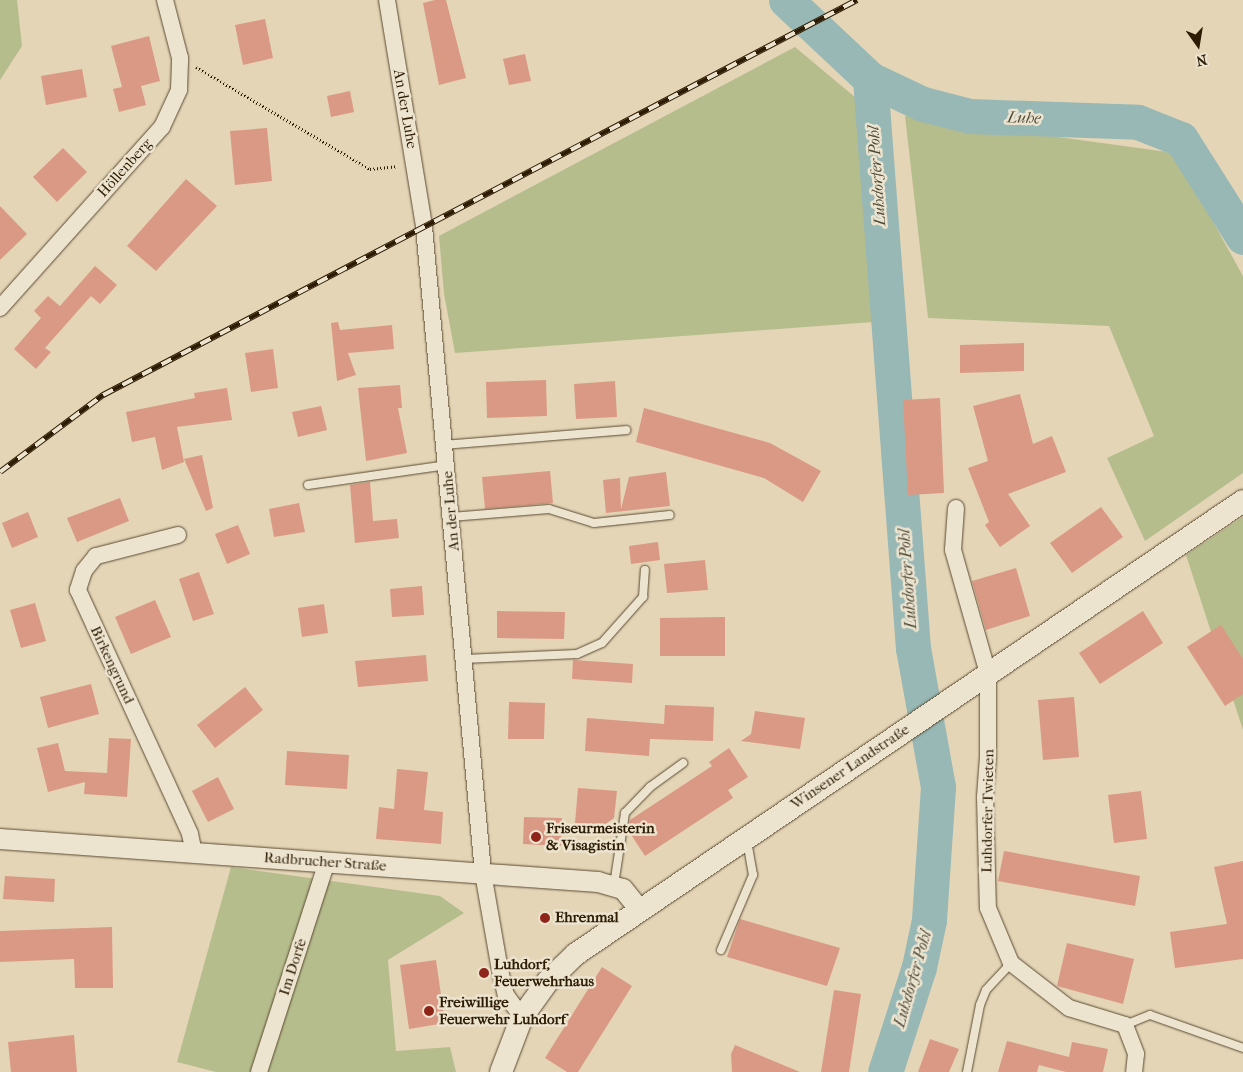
<!DOCTYPE html>
<meta charset="utf-8">
<style>
body{margin:0}
#map{position:relative;width:1243px;height:1072px;overflow:hidden;background:#e4d5b7;font-family:"IM FELL French Canon",serif}
div>[style]{position:absolute}
[style*='--x']{left:calc(var(--x)*1px);top:calc(var(--y)*1px);width:calc(var(--w)*1px);rotate:calc(var(--a)*1deg)}
.green>*{inset:0;background:#b6bd8d}
.river>*{height:35px;margin:-17.5px;padding:0 17.5px;transform-origin:17.5px;border-radius:17.5px;background:#97b8b5}
.building>*{inset:0;background:#da9984}
.path>*{height:3px;margin-top:-1.5px;transform-origin:0;background:repeating-linear-gradient(90deg,#2d1c03 0 1px,transparent 0 3.5px)}
.roads{filter:drop-shadow(0 0 1px #5b4a30) drop-shadow(0 0 1px #5b4a30)}
.service>*{height:8px;margin:-4px;padding:0 4px;transform-origin:4px;border-radius:4px;background:#ede4d0}
.minor>*{height:16px;margin:-8px;padding:0 8px;transform-origin:8px;border-radius:8px;background:#ede4d0}
.tertiary>*{height:20px;margin:-10px;padding:0 10px;transform-origin:10px;border-radius:10px;background:#ede4d0}
.secondary>*{height:22px;margin:-11px;padding:0 11px;transform-origin:11px;border-radius:11px;background:#ede4d0}
.rail>*{height:5.5px;margin-top:-2.75px;transform-origin:0;background:repeating-linear-gradient(90deg,#ede4d0 0 11px,#2d1c03 0 22px);box-sizing:border-box;border-block:1px solid #2d1c03}
.dots>*{width:14px;height:14px;translate:-50% -50%;box-sizing:border-box;border:2px solid #ede4d0;border-radius:50%}
span{translate:-50% -50%;white-space:nowrap;text-align:center;line-height:1.15;-webkit-text-stroke:5px #ede4d0;paint-order:stroke}
.street-label{font-size:15px;color:#2d1c03}
.poi-label{font-size:15px;color:#2d1c03;font-weight:700}
.left{translate:0 -50%;text-align:left}
.water-label{font-size:16px;color:#4d4b38;font-style:italic}
.north{position:absolute;left:1173px;top:20px;width:50px;height:50px;-webkit-text-stroke:4px #ede4d0;paint-order:stroke;rotate:167deg;font-size:14px;font-weight:700;line-height:20px;text-align:center;color:#2d1c03}
.north::after{content:'';display:block;margin:auto;width:18px;height:22px;background:#2d1c03;clip-path:polygon(50% 0,100% 100%,50% 72%,0 100%)}
</style>
<div id="map">
<div class="green">
<i style="clip-path:polygon(0 0,17px 0,22px 46px,0 80px)"></i>
<i style="clip-path:polygon(795px 47px,862px 103px,887px 321px,455px 353px,444px 294px,439px 236px)"></i>
<i style="clip-path:polygon(905px 116px,1175px 153px,1243px 276px,1243px 473px,1145px 541px,1107px 458px,1154px 436px,1109px 326px,928px 318px)"></i>
<i style="clip-path:polygon(1243px 517px,1243px 730px,1186px 555px)"></i>
<i style="clip-path:polygon(231px 867px,440px 896px,464px 913px,388px 960px,396px 1051px,450px 1047px,456px 1072px,216px 1072px,177px 1062px)"></i>
</div>
<div class="river">
<i style="--x:786;--y:0;--w:115;--a:43.2"></i>
<i style="--x:870;--y:79;--w:59;--a:25.3"></i>
<i style="--x:923;--y:104;--w:49;--a:14.3"></i>
<i style="--x:970;--y:116;--w:168;--a:2"></i>
<i style="--x:1138;--y:122;--w:46;--a:21.6"></i>
<i style="--x:1181;--y:139;--w:116;--a:57.7"></i>
<i style="--x:870;--y:79;--w:571;--a:85.68"></i>
<i style="--x:913;--y:648;--w:141;--a:79.8"></i>
<i style="--x:938;--y:787;--w:133;--a:93.9"></i>
<i style="--x:929;--y:920;--w:48;--a:102"></i>
<i style="--x:919;--y:967;--w:110;--a:107.9"></i>
</div>
<div class="building">
<i style="clip-path:polygon(435px 0,446px 0,466px 78px,439px 85px,423px 3px)"></i>
<i style="clip-path:polygon(265px 19px,273px 58px,243px 65px,235px 25px)"></i>
<i style="clip-path:polygon(149px 36px,160px 81px,141px 86px,146px 105px,119px 112px,113px 89px,122px 87px,111px 46px)"></i>
<i style="clip-path:polygon(525px 54px,531px 81px,509px 85px,503px 59px)"></i>
<i style="clip-path:polygon(82px 69px,87px 97px,46px 105px,41px 76px)"></i>
<i style="clip-path:polygon(350px 91px,354px 112px,331px 117px,327px 96px)"></i>
<i style="clip-path:polygon(267px 128px,272px 181px,235px 185px,230px 131px)"></i>
<i style="clip-path:polygon(63px 148px,87px 172px,57px 202px,33px 177px)"></i>
<i style="clip-path:polygon(186px 179px,217px 206px,156px 271px,127px 246px)"></i>
<i style="clip-path:polygon(0 206px,27px 234px,0 260px)"></i>
<i style="clip-path:polygon(95px 266px,117px 285px,100px 304px,91px 296px,45px 348px,51px 352px,36px 369px,14px 349px,41px 318px,34px 311px,48px 296px,60px 306px)"></i>
<i style="clip-path:polygon(338px 322px,340px 330px,392px 325px,394px 349px,348px 353px,356px 375px,337px 381px,331px 323px)"></i>
<i style="clip-path:polygon(1024px 343px,1024px 371px,960px 373px,960px 345px)"></i>
<i style="clip-path:polygon(273px 349px,278px 388px,251px 392px,245px 353px)"></i>
<i style="clip-path:polygon(546px 380px,547px 416px,487px 418px,486px 382px)"></i>
<i style="clip-path:polygon(615px 381px,617px 417px,576px 419px,574px 384px)"></i>
<i style="clip-path:polygon(400px 385px,402px 408px,398px 408px,407px 453px,366px 461px,358px 388px)"></i>
<i style="clip-path:polygon(227px 388px,232px 420px,177px 427px,184px 462px,162px 470px,155px 437px,132px 442px,126px 412px,195px 398px,194px 393px)"></i>
<i style="clip-path:polygon(1020px 394px,1033px 444px,1052px 436px,1066px 472px,1008px 494px,1030px 526px,1000px 547px,985px 525px,989px 522px,968px 468px,988px 461px,973px 406px)"></i>
<i style="clip-path:polygon(940px 398px,944px 493px,908px 495px,903px 400px)"></i>
<i style="clip-path:polygon(321px 406px,327px 430px,298px 437px,292px 412px)"></i>
<i style="clip-path:polygon(644px 408px,770px 443px,821px 471px,803px 502px,764px 478px,636px 442px)"></i>
<i style="clip-path:polygon(202px 455px,213px 508px,206px 511px,184px 459px)"></i>
<i style="clip-path:polygon(550px 471px,553px 503px,485px 509px,482px 477px)"></i>
<i style="clip-path:polygon(666px 472px,670px 506px,606px 513px,603px 480px,620px 478px,621px 509px,629px 477px)"></i>
<i style="clip-path:polygon(370px 482px,373px 521px,397px 519px,399px 538px,355px 543px,350px 485px)"></i>
<i style="clip-path:polygon(120px 498px,129px 521px,77px 542px,67px 518px)"></i>
<i style="clip-path:polygon(299px 503px,305px 532px,274px 537px,269px 509px)"></i>
<i style="clip-path:polygon(1101px 507px,1123px 537px,1072px 573px,1050px 543px)"></i>
<i style="clip-path:polygon(28px 512px,38px 537px,12px 548px,2px 523px)"></i>
<i style="clip-path:polygon(238px 525px,250px 554px,227px 564px,215px 534px)"></i>
<i style="clip-path:polygon(658px 542px,660px 560px,631px 564px,629px 546px)"></i>
<i style="clip-path:polygon(705px 560px,708px 590px,667px 593px,664px 564px)"></i>
<i style="clip-path:polygon(1016px 568px,1030px 616px,986px 630px,972px 581px)"></i>
<i style="clip-path:polygon(199px 572px,214px 614px,193px 621px,179px 579px)"></i>
<i style="clip-path:polygon(422px 586px,424px 615px,392px 617px,390px 589px)"></i>
<i style="clip-path:polygon(155px 600px,171px 637px,131px 654px,115px 617px)"></i>
<i style="clip-path:polygon(35px 603px,46px 641px,21px 648px,10px 610px)"></i>
<i style="clip-path:polygon(324px 604px,328px 633px,302px 637px,298px 608px)"></i>
<i style="clip-path:polygon(497px 611px,565px 612px,564px 639px,497px 638px)"></i>
<i style="clip-path:polygon(1143px 611px,1163px 643px,1100px 684px,1079px 653px)"></i>
<i style="clip-path:polygon(725px 617px,725px 656px,660px 656px,660px 618px)"></i>
<i style="clip-path:polygon(1221px 625px,1243px 659px,1243px 694px,1225px 706px,1187px 647px)"></i>
<i style="clip-path:polygon(426px 655px,428px 681px,358px 687px,355px 661px)"></i>
<i style="clip-path:polygon(573px 660px,633px 664px,632px 683px,572px 679px)"></i>
<i style="clip-path:polygon(91px 684px,99px 714px,48px 728px,40px 697px)"></i>
<i style="clip-path:polygon(245px 687px,263px 710px,215px 748px,197px 725px)"></i>
<i style="clip-path:polygon(1074px 697px,1079px 757px,1043px 760px,1038px 700px)"></i>
<i style="clip-path:polygon(509px 702px,545px 703px,544px 739px,508px 739px)"></i>
<i style="clip-path:polygon(665px 705px,714px 707px,713px 741px,650px 739px,649px 756px,585px 751px,587px 718px,664px 724px)"></i>
<i style="clip-path:polygon(755px 711px,805px 718px,800px 749px,741px 741px,751px 734px)"></i>
<i style="clip-path:polygon(109px 738px,131px 739px,127px 797px,84px 794px,85px 782px,48px 792px,37px 748px,58px 743px,65px 771px,107px 773px)"></i>
<i style="clip-path:polygon(729px 748px,748px 777px,728px 790px,733px 798px,645px 856px,628px 830px,630px 820px,712px 766px,709px 762px)"></i>
<i style="clip-path:polygon(287px 751px,349px 755px,347px 789px,285px 785px)"></i>
<i style="clip-path:polygon(397px 769px,428px 772px,424px 810px,443px 812px,441px 844px,376px 839px,379px 807px,394px 809px)"></i>
<i style="clip-path:polygon(218px 777px,234px 809px,208px 822px,192px 791px)"></i>
<i style="clip-path:polygon(578px 788px,617px 791px,614px 818px,604px 825px,575px 823px)"></i>
<i style="clip-path:polygon(1141px 791px,1147px 839px,1114px 843px,1108px 795px)"></i>
<i style="clip-path:polygon(524px 817px,562px 818px,561px 846px,523px 844px)"></i>
<i style="clip-path:polygon(1004px 851px,1140px 876px,1135px 906px,998px 881px)"></i>
<i style="clip-path:polygon(1243px 861px,1243px 959px,1175px 968px,1170px 932px,1227px 924px,1214px 867px)"></i>
<i style="clip-path:polygon(5px 876px,55px 879px,54px 902px,3px 899px)"></i>
<i style="clip-path:polygon(740px 919px,840px 948px,827px 986px,727px 957px)"></i>
<i style="clip-path:polygon(112px 927px,113px 988px,75px 988px,74px 959px,0 962px,0 931px)"></i>
<i style="clip-path:polygon(1067px 943px,1134px 959px,1123px 1004px,1057px 986px)"></i>
<i style="clip-path:polygon(436px 960px,445px 1023px,409px 1029px,400px 965px)"></i>
<i style="clip-path:polygon(602px 967px,632px 986px,578px 1072px,567px 1072px,545px 1058px)"></i>
<i style="clip-path:polygon(834px 990px,861px 994px,849px 1072px,821px 1072px)"></i>
<i style="clip-path:polygon(74px 1035px,77px 1072px,11px 1072px,8px 1042px)"></i>
<i style="clip-path:polygon(930px 1039px,959px 1049px,949px 1072px,918px 1072px)"></i>
<i style="clip-path:polygon(1007px 1041px,1069px 1057px,1072px 1042px,1108px 1049px,1103px 1072px,1066px 1072px,1039px 1065px,1037px 1072px,998px 1072px)"></i>
<i style="clip-path:polygon(735px 1045px,800px 1072px,732px 1072px,731px 1054px)"></i>
</div>
<div class="path">
<i style="--x:196;--y:67;--w:202;--a:30.4"></i>
<i style="--x:370;--y:169;--w:27;--a:-6"></i>
</div>
<div class="roads">
<div class="service">
<i style="--x:444;--y:445;--w:183;--a:-4.7"></i>
<i style="--x:308;--y:485;--w:139;--a:-8.2"></i>
<i style="--x:451;--y:517;--w:98;--a:-4.7"></i>
<i style="--x:549;--y:509;--w:47;--a:17.3"></i>
<i style="--x:594;--y:523;--w:76;--a:-6"></i>
<i style="--x:464;--y:659;--w:113;--a:-2.5"></i>
<i style="--x:577;--y:654;--w:27;--a:-24"></i>
<i style="--x:602;--y:643;--w:62;--a:-48.3"></i>
<i style="--x:643;--y:597;--w:27;--a:-86"></i>
<i style="--x:614;--y:885;--w:73;--a:-81.3"></i>
<i style="--x:625;--y:813;--w:36;--a:-46"></i>
<i style="--x:650;--y:787;--w:41;--a:-36"></i>
<i style="--x:721;--y:950;--w:82;--a:-66.9"></i>
<i style="--x:753;--y:875;--w:35;--a:-100"></i>
<i style="--x:1125;--y:1025;--w:27;--a:-22"></i>
<i style="--x:1150;--y:1015;--w:99;--a:19.5"></i>
<i style="--x:967;--y:1072;--w:68;--a:-79"></i>
<i style="--x:980;--y:1005;--w:16;--a:-68"></i>
<i style="--x:986;--y:990;--w:37;--a:-47"></i>
</div>
<div class="minor">
<i style="--x:387;--y:0;--w:230;--a:80.7"></i>
<i style="--x:424;--y:227;--w:649;--a:84.78"></i>
<i style="--x:483;--y:873;--w:98;--a:80.1"></i>
<i style="--x:500;--y:970;--w:26;--a:77"></i>
<i style="--x:506;--y:995;--w:27;--a:54"></i>
<i style="--x:0;--y:308;--w:243;--a:-48.2"></i>
<i style="--x:162;--y:127;--w:41;--a:-65.3"></i>
<i style="--x:179;--y:90;--w:32;--a:-88"></i>
<i style="--x:180;--y:58;--w:60;--a:-104.5"></i>
<i style="--x:956;--y:508;--w:42;--a:94.1"></i>
<i style="--x:953;--y:550;--w:129;--a:74.2"></i>
<i style="--x:988;--y:674;--w:83;--a:90"></i>
<i style="--x:988;--y:757;--w:40;--a:94.3"></i>
<i style="--x:985;--y:797;--w:111;--a:88.5"></i>
<i style="--x:988;--y:908;--w:60;--a:67.3"></i>
<i style="--x:1011;--y:963;--w:73;--a:37.8"></i>
<i style="--x:1069;--y:1008;--w:59;--a:16.9"></i>
<i style="--x:1125;--y:1025;--w:31;--a:69"></i>
<i style="--x:1136;--y:1054;--w:18;--a:96"></i>
<i style="--x:178;--y:535;--w:85;--a:165.6"></i>
<i style="--x:96;--y:556;--w:19;--a:129"></i>
<i style="--x:84;--y:571;--w:20;--a:108"></i>
<i style="--x:78;--y:590;--w:268;--a:65.3"></i>
<i style="--x:190;--y:834;--w:19;--a:78"></i>
<i style="--x:259;--y:1072;--w:221;--a:-72.1"></i>
</div>
<div class="tertiary">
<i style="--x:0;--y:839;--w:600;--a:4.11"></i>
<i style="--x:598;--y:882;--w:26;--a:16"></i>
<i style="--x:623;--y:889;--w:26;--a:51"></i>
</div>
<div class="secondary">
<i style="--x:501;--y:1072;--w:59;--a:-69.1"></i>
<i style="--x:522;--y:1017;--w:44;--a:-54.2"></i>
<i style="--x:548;--y:981;--w:39;--a:-44"></i>
<i style="--x:576;--y:954;--w:806;--a:-34.18"></i>
</div>
</div>
<div class="rail">
<i style="--x:0;--y:472;--w:129;--a:-36.8"></i>
<i style="--x:103;--y:395;--w:851;--a:-27.65"></i>
</div>
<div class="dots">
<i style="left:536px;top:837px;background:#8f2418"></i>
<i style="left:545px;top:918px;background:#8f2418"></i>
<i style="left:484px;top:973px;background:#8f2418"></i>
<i style="left:429px;top:1011px;background:#8f2418"></i>
</div>
<div class="street-label">
<span style="left:405px;top:109px;rotate:80deg">An der Luhe</span>
<span style="left:125px;top:168px;rotate:-48deg">Höllenberg</span>
<span style="left:451px;top:511px;rotate:-95deg">An der Luhe</span>
<span style="left:112px;top:665px;rotate:65deg">Birkengrund</span>
<span style="left:850px;top:767px;rotate:-34deg">Winsener Landstraße</span>
<span style="left:988px;top:811px;rotate:-89deg">Luhdorfer Twieten</span>
<span style="left:325px;top:862px;rotate:4deg">Radbrucher Straße</span>
<span style="left:293px;top:967px;rotate:-72deg">Im Dorfe</span>
</div>
<div class="poi-label">
<span class="left" style="left:546px;top:837px">Friseurmeisterin<br>&amp; Visagistin</span>
<span class="left" style="left:555px;top:918px">Ehrenmal</span>
<span class="left" style="left:494px;top:973px">Luhdorf,<br>Feuerwehrhaus</span>
<span class="left" style="left:439px;top:1011px">Freiwillige<br>Feuerwehr Luhdorf</span>
</div>
<div class="water-label">
<span style="left:1024px;top:118px;rotate:2deg">Luhe</span>
<span style="left:877px;top:176px;rotate:-94deg">Luhdorfer Pohl</span>
<span style="left:908px;top:579px;rotate:-94deg">Luhdorfer Pohl</span>
<span style="left:913px;top:979px;rotate:-74deg">Luhdorfer Pohl</span>
</div>
<div class="north">N</div>
</div>
